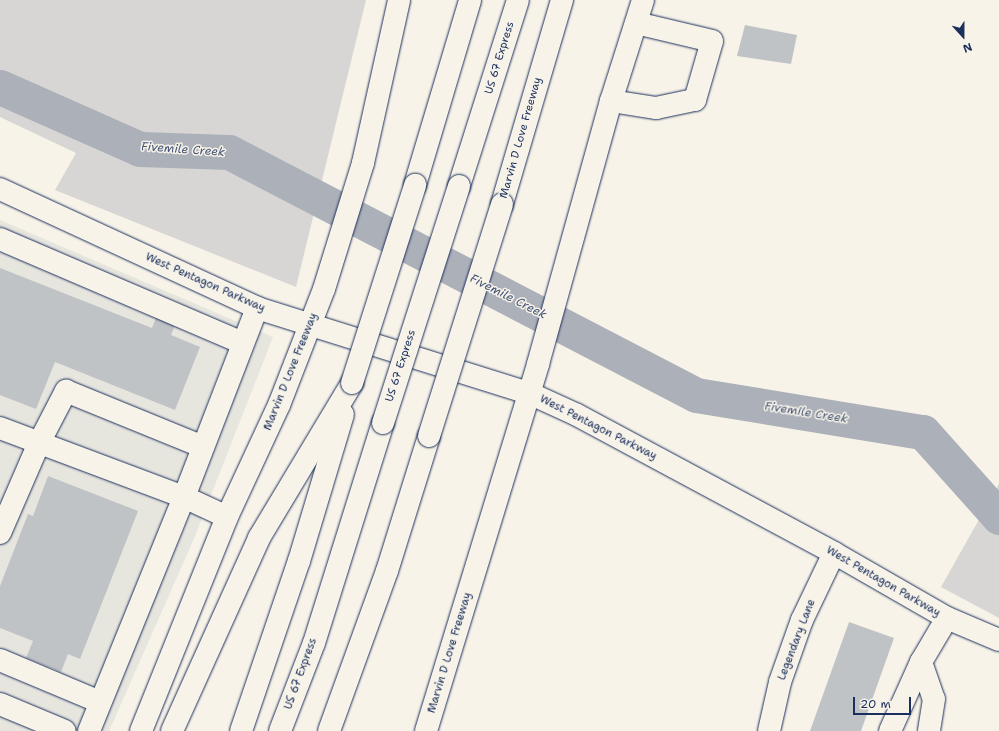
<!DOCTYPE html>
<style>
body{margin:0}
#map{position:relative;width:999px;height:731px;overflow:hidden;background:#f7f3e8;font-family:"Shantell Sans",sans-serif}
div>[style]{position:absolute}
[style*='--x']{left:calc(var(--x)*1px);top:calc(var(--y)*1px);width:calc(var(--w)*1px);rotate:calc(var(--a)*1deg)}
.built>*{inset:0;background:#e6e5de}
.green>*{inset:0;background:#d7d6d4}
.river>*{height:35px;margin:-17.5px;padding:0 17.5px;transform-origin:17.5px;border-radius:17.5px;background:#acb0b9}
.building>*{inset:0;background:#c0c3c5}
.roads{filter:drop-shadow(0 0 1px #1b2f5e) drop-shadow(0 0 1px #1b2f5e)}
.minor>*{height:22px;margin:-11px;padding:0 11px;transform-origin:11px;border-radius:11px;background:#f7f3e8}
.major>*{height:22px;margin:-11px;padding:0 11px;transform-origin:11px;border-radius:11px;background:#f7f3e8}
.highway>*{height:22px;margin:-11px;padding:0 11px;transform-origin:11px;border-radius:11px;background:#f7f3e8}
.bridges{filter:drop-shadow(0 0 1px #1b2f5e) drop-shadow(0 0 1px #1b2f5e)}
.highway-bridge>*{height:22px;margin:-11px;padding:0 11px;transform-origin:11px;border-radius:11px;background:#f7f3e8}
span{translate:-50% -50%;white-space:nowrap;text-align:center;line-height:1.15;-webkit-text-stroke:3px #f7f3e8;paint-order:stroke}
.street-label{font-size:11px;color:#1b2f5e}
.water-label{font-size:12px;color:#465679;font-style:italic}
.north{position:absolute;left:943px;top:16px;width:40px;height:40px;-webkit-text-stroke:3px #f7f3e8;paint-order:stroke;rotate:159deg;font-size:11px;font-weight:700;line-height:16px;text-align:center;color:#1b2f5e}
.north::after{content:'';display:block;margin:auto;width:14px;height:18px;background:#1b2f5e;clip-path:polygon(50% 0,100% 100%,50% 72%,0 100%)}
.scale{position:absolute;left:853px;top:697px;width:58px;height:18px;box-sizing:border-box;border:2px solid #1b2f5e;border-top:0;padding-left:5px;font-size:12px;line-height:14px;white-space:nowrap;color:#1b2f5e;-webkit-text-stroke:3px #f7f3e8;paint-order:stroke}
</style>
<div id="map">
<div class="built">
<i style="clip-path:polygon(0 220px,273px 337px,193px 541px,109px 731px,0 731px)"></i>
</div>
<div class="green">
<i style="clip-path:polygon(0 0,366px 0,296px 287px,55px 190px,76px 153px,0 117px)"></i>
<i style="clip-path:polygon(999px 484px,999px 618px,941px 587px)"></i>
</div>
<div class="river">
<i style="--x:0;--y:87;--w:153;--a:23.9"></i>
<i style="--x:140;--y:149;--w:89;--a:1.9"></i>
<i style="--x:229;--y:152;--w:526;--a:27.49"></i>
<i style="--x:696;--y:395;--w:230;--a:9.3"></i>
<i style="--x:923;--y:432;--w:114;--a:48.2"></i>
</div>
<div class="building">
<i style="clip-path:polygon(745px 25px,797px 35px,791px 64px,737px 56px)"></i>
<i style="clip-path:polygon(0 268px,152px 328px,157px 315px,176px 323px,171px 335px,200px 347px,175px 410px,55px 362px,36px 409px,0 395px)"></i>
<i style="clip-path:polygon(48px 476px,138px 511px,80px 659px,68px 654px,61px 672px,26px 658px,33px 641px,0 628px,0 586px,28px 514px,33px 516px)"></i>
<i style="clip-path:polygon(849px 622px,894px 638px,861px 731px,810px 731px)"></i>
</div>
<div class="roads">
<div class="minor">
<i style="--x:611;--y:101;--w:46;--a:8.8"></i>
<i style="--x:656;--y:108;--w:40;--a:-12"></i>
<i style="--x:695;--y:100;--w:61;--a:-73.9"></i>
<i style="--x:712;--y:41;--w:78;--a:-166.7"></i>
<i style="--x:0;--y:189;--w:283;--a:24.8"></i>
<i style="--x:257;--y:308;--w:285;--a:17.4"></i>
<i style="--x:529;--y:393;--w:53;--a:24.6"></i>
<i style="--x:577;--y:415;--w:292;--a:28.2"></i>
<i style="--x:834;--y:553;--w:130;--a:29.9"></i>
<i style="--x:947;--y:618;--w:56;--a:22.9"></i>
<i style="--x:0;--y:239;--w:264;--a:23.2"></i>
<i style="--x:0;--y:428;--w:197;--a:20.6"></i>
<i style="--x:184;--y:497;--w:47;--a:24.9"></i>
<i style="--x:0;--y:533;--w:98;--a:-66.6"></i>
<i style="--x:39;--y:443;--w:59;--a:-62.6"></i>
<i style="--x:66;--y:391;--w:148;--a:22.2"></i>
<i style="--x:0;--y:660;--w:108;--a:22.8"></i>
<i style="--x:921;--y:662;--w:39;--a:71"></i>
<i style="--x:934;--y:699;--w:32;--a:99"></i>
<i style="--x:0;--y:704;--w:70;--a:22.6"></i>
<i style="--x:89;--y:731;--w:253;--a:-67.9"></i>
<i style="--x:184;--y:497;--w:203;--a:-68.9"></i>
<i style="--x:769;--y:731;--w:50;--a:-77.3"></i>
<i style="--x:780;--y:682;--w:66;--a:-70.5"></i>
<i style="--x:802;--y:620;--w:74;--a:-64.5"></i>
<i style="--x:890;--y:731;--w:76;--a:-65.8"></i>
<i style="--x:921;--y:662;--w:51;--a:-59.4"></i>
</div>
<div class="major">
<i style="--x:141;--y:731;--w:231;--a:-68.1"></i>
<i style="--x:227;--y:517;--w:123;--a:-65.1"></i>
<i style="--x:279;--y:405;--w:124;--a:-68.8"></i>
<i style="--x:324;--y:289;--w:132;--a:-72.8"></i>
<i style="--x:363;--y:163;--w:167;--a:-77.5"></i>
<i style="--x:426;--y:731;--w:384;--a:-73"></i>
<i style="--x:538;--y:364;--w:273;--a:-74.5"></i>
<i style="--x:611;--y:101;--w:106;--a:-72.4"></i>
</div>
<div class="highway">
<i style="--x:415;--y:185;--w:193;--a:-73.4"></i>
<i style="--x:459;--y:186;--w:195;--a:-72.4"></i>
<i style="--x:502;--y:204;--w:213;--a:-73.6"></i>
<i style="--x:172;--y:731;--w:212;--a:-65.7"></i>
<i style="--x:259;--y:538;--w:181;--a:-59"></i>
<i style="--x:241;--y:731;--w:180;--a:-71.2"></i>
<i style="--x:299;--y:561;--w:153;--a:-73.3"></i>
<i style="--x:280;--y:731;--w:94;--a:-68.9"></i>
<i style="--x:314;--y:643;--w:231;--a:-72.6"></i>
<i style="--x:329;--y:731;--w:170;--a:-70.1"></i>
<i style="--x:387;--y:571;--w:141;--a:-72.7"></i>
</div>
</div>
<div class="bridges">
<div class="highway-bridge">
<i style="--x:352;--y:383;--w:208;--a:-72.3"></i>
<i style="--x:383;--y:423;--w:249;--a:-72.2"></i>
<i style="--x:429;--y:436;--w:243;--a:-72.5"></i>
</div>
</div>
<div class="street-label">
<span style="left:500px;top:58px;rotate:-73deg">US 67 Express</span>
<span style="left:521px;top:138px;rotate:-74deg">Marvin D Love Freeway</span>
<span style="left:205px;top:283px;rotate:24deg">West Pentagon Parkway</span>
<span style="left:401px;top:366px;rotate:-72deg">US 67 Express</span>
<span style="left:291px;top:372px;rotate:-68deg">Marvin D Love Freeway</span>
<span style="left:598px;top:428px;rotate:27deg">West Pentagon Parkway</span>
<span style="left:883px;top:582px;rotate:30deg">West Pentagon Parkway</span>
<span style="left:797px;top:640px;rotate:-69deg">Legendary Lane</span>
<span style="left:450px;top:653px;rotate:-73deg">Marvin D Love Freeway</span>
<span style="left:301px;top:674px;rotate:-70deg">US 67 Express</span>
</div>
<div class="water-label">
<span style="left:183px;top:150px;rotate:4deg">Fivemile Creek</span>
<span style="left:508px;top:297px;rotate:27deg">Fivemile Creek</span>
<span style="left:806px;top:413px;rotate:9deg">Fivemile Creek</span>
</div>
<div class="north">N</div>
<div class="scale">20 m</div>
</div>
